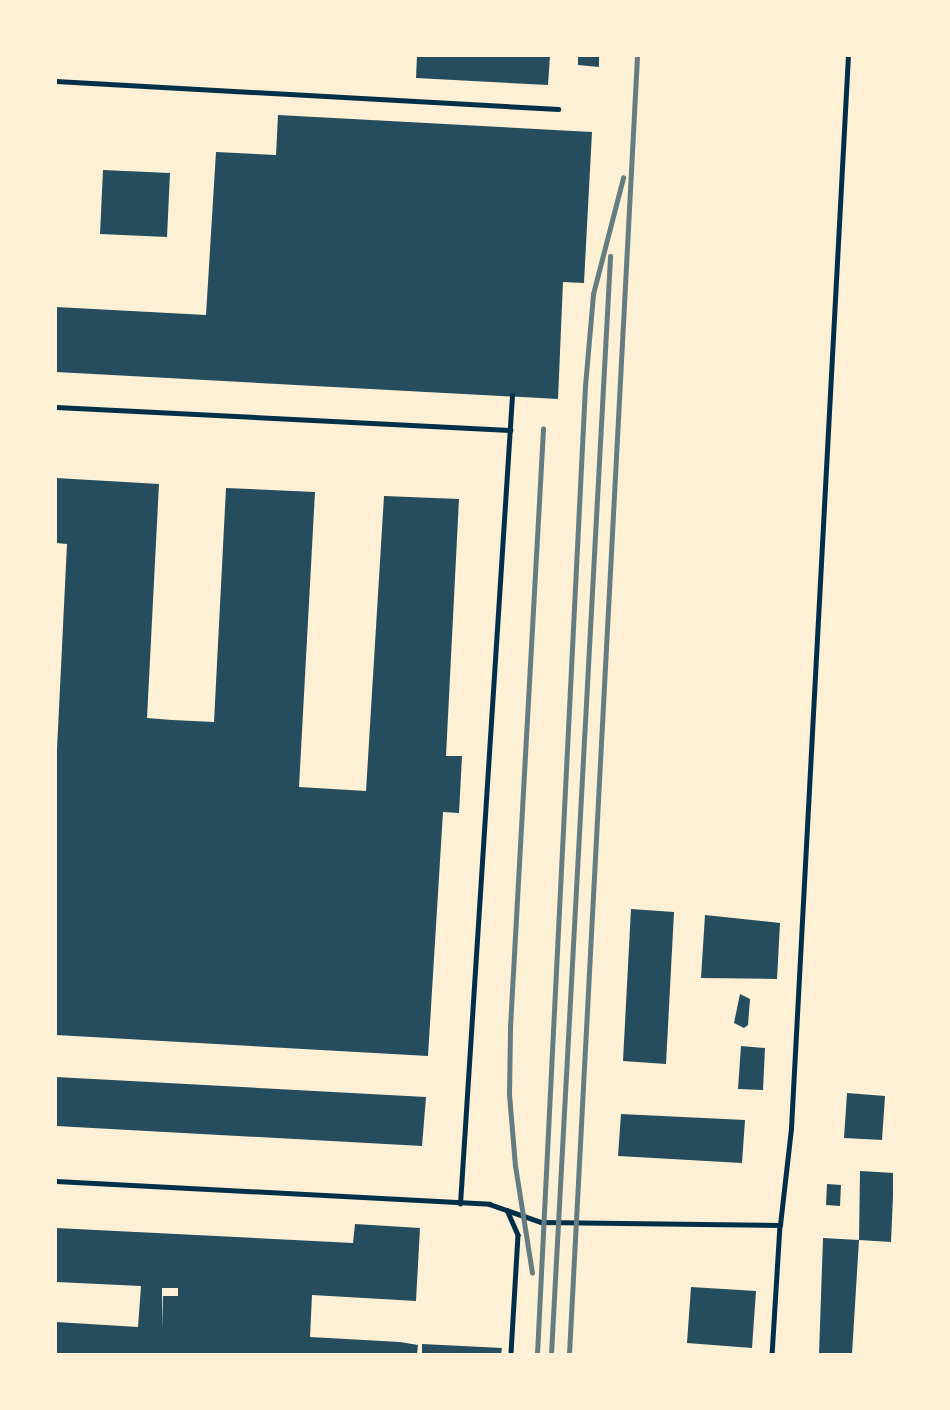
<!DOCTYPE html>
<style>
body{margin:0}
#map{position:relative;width:950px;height:1410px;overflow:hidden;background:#fdf0d5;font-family:Cabin,sans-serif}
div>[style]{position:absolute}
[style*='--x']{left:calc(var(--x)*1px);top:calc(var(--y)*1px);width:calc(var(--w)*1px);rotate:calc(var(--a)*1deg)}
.building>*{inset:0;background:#264d5e}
.service>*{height:4.5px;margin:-2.25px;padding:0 2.25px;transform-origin:2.25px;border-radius:2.25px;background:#003049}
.rail>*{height:4.5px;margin:-2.25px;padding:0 2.25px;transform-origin:2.25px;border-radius:2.25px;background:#657d81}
span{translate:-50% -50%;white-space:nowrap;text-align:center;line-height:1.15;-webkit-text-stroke:6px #fdf0d5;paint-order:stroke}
.frame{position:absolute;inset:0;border:57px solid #fdf0d5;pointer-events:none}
</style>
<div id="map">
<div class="building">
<i style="clip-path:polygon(417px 56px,550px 56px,548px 85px,416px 78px)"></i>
<i style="clip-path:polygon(578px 56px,599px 56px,599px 67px,578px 65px)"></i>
<i style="clip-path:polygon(278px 115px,592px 132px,584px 283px,563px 282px,558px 399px,56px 372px,56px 307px,206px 315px,216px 152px,276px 155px)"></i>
<i style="clip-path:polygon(103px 170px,170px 173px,167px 237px,100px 234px)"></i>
<i style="clip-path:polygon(56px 478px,159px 484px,147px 718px,172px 720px,214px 722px,226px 488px,315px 492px,299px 787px,366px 791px,384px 496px,459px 499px,446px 756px,462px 756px,459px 813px,443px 812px,428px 1056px,56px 1035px,56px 770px,67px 544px,56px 543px)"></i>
<i style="clip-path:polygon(631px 909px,674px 912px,666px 1064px,623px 1061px)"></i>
<i style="clip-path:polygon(705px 915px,780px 923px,777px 979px,701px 978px)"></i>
<i style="clip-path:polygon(740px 994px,750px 999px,748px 1025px,744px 1028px,734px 1023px)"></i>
<i style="clip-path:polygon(741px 1046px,765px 1048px,763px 1090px,738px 1089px)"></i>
<i style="clip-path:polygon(56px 1077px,426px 1097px,422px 1146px,56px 1126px)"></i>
<i style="clip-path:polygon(847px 1093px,885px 1096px,882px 1140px,844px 1138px)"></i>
<i style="clip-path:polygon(621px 1114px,745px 1120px,742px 1163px,618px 1156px)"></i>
<i style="clip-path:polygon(860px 1171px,894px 1173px,891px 1242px,859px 1240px,852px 1354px,819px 1354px,823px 1238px,859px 1240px)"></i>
<i style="clip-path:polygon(827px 1184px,841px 1185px,840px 1206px,826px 1205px)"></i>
<i style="clip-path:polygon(evenodd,355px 1224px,420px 1228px,416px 1301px,312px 1295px,310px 1337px,400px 1342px,418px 1345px,417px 1354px,56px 1354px,56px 1322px,138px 1327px,141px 1286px,56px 1282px,56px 1228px,353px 1243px,355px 1224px,162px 1288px,178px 1288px,178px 1296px,163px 1296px,162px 1329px,162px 1288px)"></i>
<i style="clip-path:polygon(691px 1287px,756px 1291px,752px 1348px,687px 1343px)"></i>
<i style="clip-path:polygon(422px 1344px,502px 1348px,501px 1354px,422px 1354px)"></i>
</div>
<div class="service">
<i style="--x:56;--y:81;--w:503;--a:3.19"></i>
<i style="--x:56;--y:407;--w:455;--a:2.9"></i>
<i style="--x:56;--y:1181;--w:434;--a:3"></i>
<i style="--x:489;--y:1204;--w:55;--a:19.1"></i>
<i style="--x:541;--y:1222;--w:239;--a:0.7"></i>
<i style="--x:780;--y:1225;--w:129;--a:93.5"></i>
<i style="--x:460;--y:1204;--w:810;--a:-86.32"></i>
<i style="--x:507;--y:1210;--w:27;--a:66"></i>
<i style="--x:518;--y:1235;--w:119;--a:93.4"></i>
<i style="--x:780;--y:1225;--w:98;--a:-83.5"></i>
<i style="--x:791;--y:1128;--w:1074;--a:-86.96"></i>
</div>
<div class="rail">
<i style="--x:532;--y:1273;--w:108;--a:-99"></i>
<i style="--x:515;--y:1166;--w:72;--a:-94.8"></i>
<i style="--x:509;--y:1094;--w:67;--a:-89.1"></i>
<i style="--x:510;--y:1027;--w:599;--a:-86.84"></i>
<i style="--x:537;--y:1354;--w:969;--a:-87.16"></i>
<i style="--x:585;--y:386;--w:92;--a:-85"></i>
<i style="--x:593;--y:294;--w:120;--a:-75.5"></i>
<i style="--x:551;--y:1354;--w:1099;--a:-86.92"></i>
<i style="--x:569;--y:1354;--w:1300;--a:-87"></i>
</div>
<div class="frame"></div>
</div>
